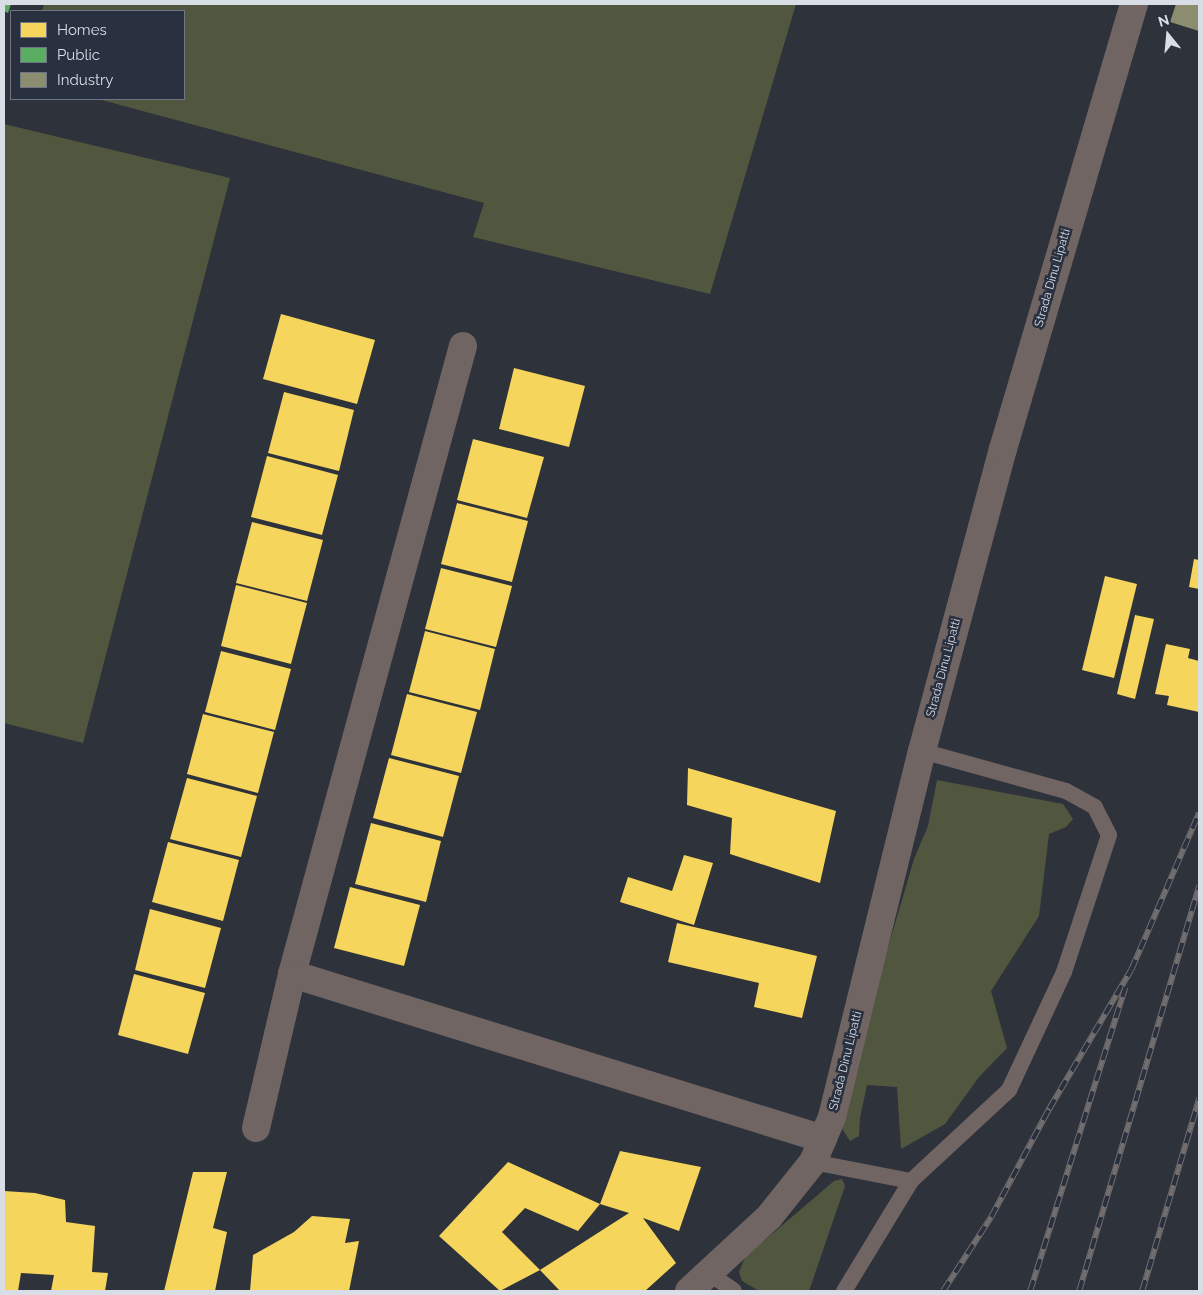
<!DOCTYPE html>
<style>
body{margin:0}
#map{position:relative;width:1203px;height:1295px;overflow:hidden;background:#2e323a;font-family:Raleway,sans-serif}
div>[style]{position:absolute}
[style*='--x']{left:calc(var(--x)*1px);top:calc(var(--y)*1px);width:calc(var(--w)*1px);rotate:calc(var(--a)*1deg)}
.green>*{inset:0;background:#51573f}
.homes>*{inset:0;background:#f6d55c}
.public>*{inset:0;background:#5aae61}
.industry>*{inset:0;background:#8c8c6e}
.lane>*{height:16px;margin:-8px;padding:0 8px;transform-origin:8px;border-radius:8px;background:#716563}
.street>*{height:28px;margin:-14px;padding:0 14px;transform-origin:14px;border-radius:14px;background:#716563}
.rail>*{height:5.5px;margin-top:-2.75px;transform-origin:0;background:repeating-linear-gradient(90deg,#29303f 0 11px,#726e6f 0 22px);box-sizing:border-box;border-block:1px solid #726e6f}
span{translate:-50% -50%;white-space:nowrap;text-align:center;line-height:1.15;-webkit-text-stroke:5px #29303f;paint-order:stroke}
.street-label{font-size:12px;color:#d8dde6}
.frame{position:absolute;inset:0;border:5px solid #d8dde6;pointer-events:none}
.legend{position:absolute;left:10px;top:10px;width:175px;height:90px;box-sizing:border-box;background:#29303f;border:1px solid #6f7582;margin:0;padding:6px 9px;list-style:none;font-size:15px;color:#d8dde6}
.legend li{display:flex;align-items:center;gap:10px;height:25px}
.legend b{width:25px;border:1px solid #6f7582}
.north{position:absolute;left:1143px;top:10px;width:50px;height:50px;-webkit-text-stroke:4px #29303f;paint-order:stroke;rotate:343deg;font-size:14px;font-weight:700;line-height:20px;text-align:center;color:#d8dde6}
.north::after{content:'';display:block;margin:auto;width:18px;height:22px;background:#d8dde6;clip-path:polygon(50% 0,100% 100%,50% 72%,0 100%)}
</style>
<div id="map">
<div class="green">
<i style="clip-path:polygon(44px 4px,796px 4px,710px 294px,473px 237px,484px 203px,98px 99px,184px 99px,184px 11px,42px 11px)"></i>
<i style="clip-path:polygon(4px 124px,230px 178px,83px 743px,4px 723px)"></i>
<i style="clip-path:polygon(937px 780px,1063px 804px,1073px 819px,1066px 827px,1049px 834px,1039px 916px,991px 991px,1007px 1048px,979px 1077px,945px 1124px,901px 1149px,897px 1087px,867px 1085px,860px 1118px,859px 1136px,850px 1141px,837px 1121px,914px 859px,928px 826px)"></i>
<i style="clip-path:polygon(842px 1179px,845px 1186px,809px 1291px,759px 1291px,742px 1281px,739px 1272px,745px 1257px,834px 1181px)"></i>
</div>
<div class="homes">
<i style="clip-path:polygon(281px 314px,375px 340px,357px 404px,263px 379px)"></i>
<i style="clip-path:polygon(514px 368px,585px 386px,569px 447px,499px 429px)"></i>
<i style="clip-path:polygon(284px 392px,354px 410px,339px 471px,268px 453px)"></i>
<i style="clip-path:polygon(473px 439px,544px 457px,527px 518px,457px 500px)"></i>
<i style="clip-path:polygon(267px 456px,338px 475px,322px 535px,251px 517px)"></i>
<i style="clip-path:polygon(457px 503px,528px 521px,512px 582px,441px 564px)"></i>
<i style="clip-path:polygon(252px 522px,323px 540px,307px 601px,236px 583px)"></i>
<i style="clip-path:polygon(1194px 559px,1199px 560px,1199px 589px,1189px 587px)"></i>
<i style="clip-path:polygon(441px 568px,512px 586px,496px 647px,425px 629px)"></i>
<i style="clip-path:polygon(1105px 576px,1137px 584px,1114px 678px,1082px 670px)"></i>
<i style="clip-path:polygon(236px 585px,307px 603px,291px 664px,221px 646px)"></i>
<i style="clip-path:polygon(1135px 615px,1154px 619px,1135px 699px,1117px 694px)"></i>
<i style="clip-path:polygon(425px 631px,495px 649px,480px 710px,409px 692px)"></i>
<i style="clip-path:polygon(1166px 644px,1190px 649px,1188px 658px,1199px 661px,1199px 712px,1167px 705px,1169px 696px,1155px 694px)"></i>
<i style="clip-path:polygon(221px 651px,291px 669px,275px 730px,205px 712px)"></i>
<i style="clip-path:polygon(407px 694px,477px 712px,461px 773px,391px 755px)"></i>
<i style="clip-path:polygon(203px 714px,274px 732px,258px 793px,187px 774px)"></i>
<i style="clip-path:polygon(389px 758px,459px 776px,443px 837px,373px 818px)"></i>
<i style="clip-path:polygon(688px 768px,836px 811px,820px 883px,730px 854px,732px 818px,687px 805px)"></i>
<i style="clip-path:polygon(187px 778px,257px 796px,241px 857px,170px 839px)"></i>
<i style="clip-path:polygon(371px 823px,441px 841px,426px 902px,355px 884px)"></i>
<i style="clip-path:polygon(168px 842px,239px 860px,223px 921px,152px 902px)"></i>
<i style="clip-path:polygon(684px 855px,713px 863px,694px 925px,620px 902px,628px 877px,672px 891px)"></i>
<i style="clip-path:polygon(350px 887px,420px 905px,404px 966px,334px 948px)"></i>
<i style="clip-path:polygon(150px 909px,221px 928px,205px 988px,135px 970px)"></i>
<i style="clip-path:polygon(677px 923px,817px 956px,802px 1018px,754px 1007px,759px 983px,668px 962px)"></i>
<i style="clip-path:polygon(134px 974px,205px 993px,188px 1054px,118px 1035px)"></i>
<i style="clip-path:polygon(620px 1151px,701px 1167px,679px 1231px,643px 1218px,676px 1263px,645px 1291px,560px 1291px,540px 1270px,500px 1291px,439px 1236px,508px 1162px,600px 1204px,578px 1231px,525px 1208px,502px 1232px,540px 1270px,629px 1213px,600px 1204px)"></i>
<i style="clip-path:polygon(193px 1172px,227px 1172px,213px 1228px,227px 1232px,215px 1291px,164px 1291px)"></i>
<i style="clip-path:polygon(4px 1191px,35px 1193px,65px 1200px,66px 1222px,95px 1226px,92px 1272px,108px 1273px,105px 1291px,51px 1291px,54px 1275px,21px 1273px,18px 1291px,4px 1291px)"></i>
<i style="clip-path:polygon(312px 1216px,350px 1219px,345px 1243px,359px 1241px,349px 1291px,250px 1291px,253px 1255px,294px 1232px)"></i>
</div>
<div class="public">
<i style="clip-path:polygon(4px 4px,11px 4px,8px 13px,4px 11px)"></i>
</div>
<div class="industry">
<i style="clip-path:polygon(1176px 4px,1199px 4px,1199px 31px,1170px 22px)"></i>
</div>
<div class="lane">
<i style="--x:813;--y:1162;--w:100;--a:11"></i>
<i style="--x:911;--y:1181;--w:129;--a:121.3"></i>
<i style="--x:911;--y:1181;--w:134;--a:-42.9"></i>
<i style="--x:1009;--y:1090;--w:130;--a:-65"></i>
<i style="--x:1064;--y:972;--w:144;--a:-71.8"></i>
<i style="--x:1109;--y:835;--w:31;--a:-117"></i>
<i style="--x:1095;--y:807;--w:33;--a:-151"></i>
<i style="--x:1066;--y:791;--w:149;--a:-164.5"></i>
<i style="--x:710;--y:1274;--w:29;--a:35"></i>
</div>
<div class="street">
<i style="--x:463;--y:346;--w:651;--a:105.23"></i>
<i style="--x:292;--y:974;--w:556;--a:17.26"></i>
<i style="--x:256;--y:1128;--w:158;--a:-76.8"></i>
<i style="--x:689;--y:1291;--w:109;--a:-42.8"></i>
<i style="--x:769;--y:1217;--w:70;--a:-51.3"></i>
<i style="--x:813;--y:1162;--w:49;--a:-67.1"></i>
<i style="--x:832;--y:1117;--w:377;--a:-76.2"></i>
<i style="--x:922;--y:751;--w:313;--a:-75"></i>
<i style="--x:1003;--y:449;--w:464;--a:-73.6"></i>
</div>
<div class="rail">
<i style="--x:943;--y:1291;--w:88;--a:-57"></i>
<i style="--x:991;--y:1217;--w:123;--a:-61.8"></i>
<i style="--x:1049;--y:1109;--w:161;--a:-59.5"></i>
<i style="--x:1131;--y:970;--w:171;--a:-66.6"></i>
<i style="--x:1030;--y:1291;--w:318;--a:-72.6"></i>
<i style="--x:1079;--y:1291;--w:423;--a:-73.5"></i>
<i style="--x:1142;--y:1291;--w:201;--a:-73.5"></i>
</div>
<div class="street-label">
<span style="left:1053px;top:278px;rotate:-74deg">Strada Dinu Lipatti</span>
<span style="left:944px;top:668px;rotate:-75deg">Strada Dinu Lipatti</span>
<span style="left:846px;top:1061px;rotate:-76deg">Strada Dinu Lipatti</span>
</div>
<div class="frame"></div>
<ul class="legend">
<li><b style="height:14px;background:#f6d55c"></b>Homes</li>
<li><b style="height:14px;background:#5aae61"></b>Public</li>
<li><b style="height:14px;background:#8c8c6e"></b>Industry</li>
</ul>
<div class="north">N</div>
</div>
